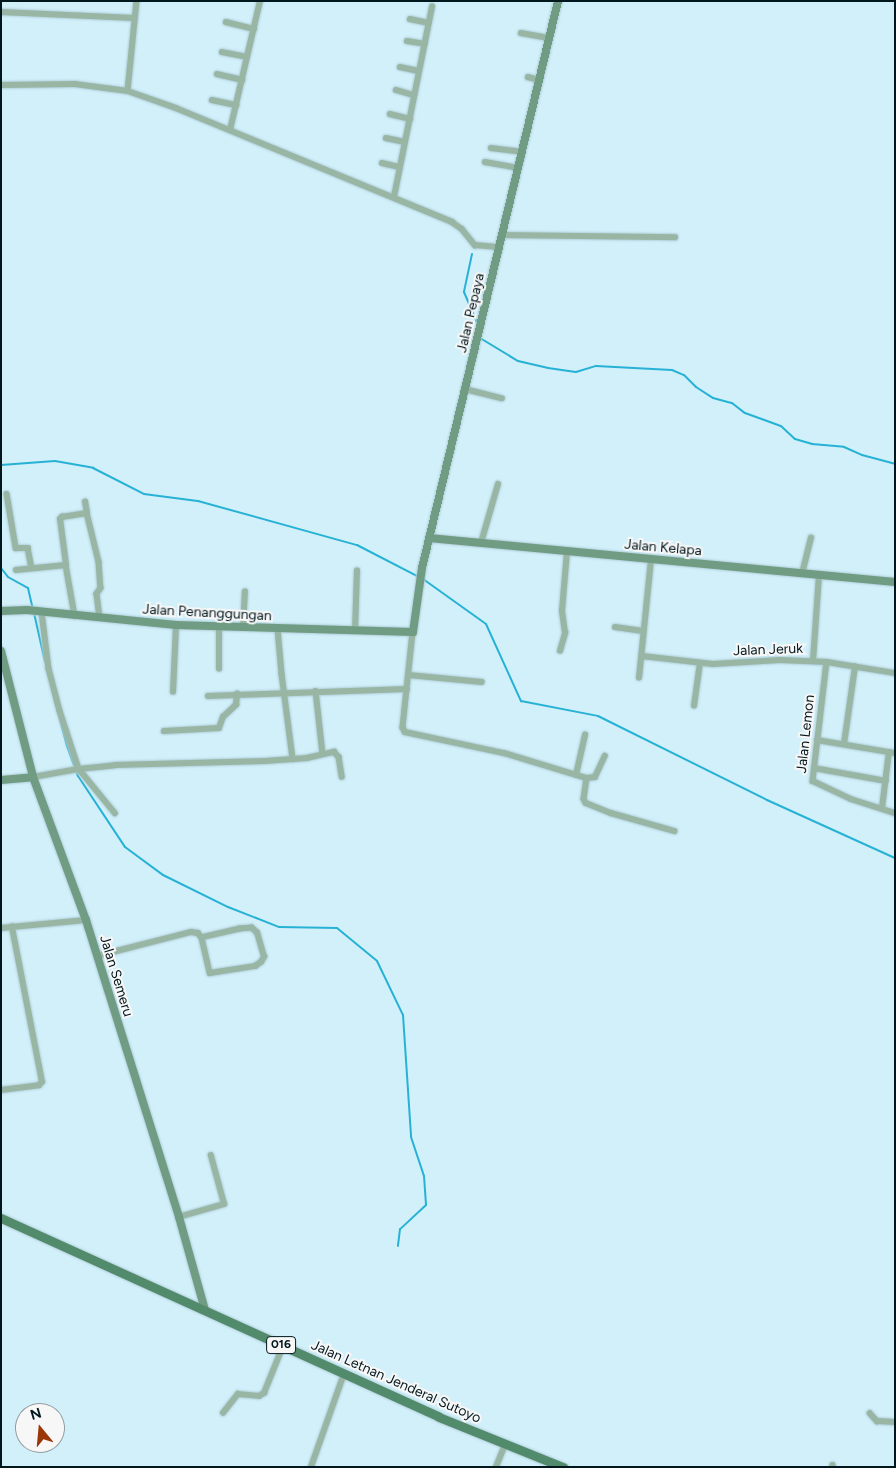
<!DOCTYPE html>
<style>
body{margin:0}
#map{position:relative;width:896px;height:1468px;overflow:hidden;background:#d1f0fa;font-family:Figtree,sans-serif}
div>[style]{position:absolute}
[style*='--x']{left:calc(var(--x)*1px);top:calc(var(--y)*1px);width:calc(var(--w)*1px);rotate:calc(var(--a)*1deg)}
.stream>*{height:2px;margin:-1px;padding:0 1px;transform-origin:1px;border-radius:1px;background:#27b2d5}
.roads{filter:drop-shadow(0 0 1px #b0cdd7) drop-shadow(0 0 1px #b0cdd7)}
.street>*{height:5.5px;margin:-2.75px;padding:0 2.75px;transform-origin:2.75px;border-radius:2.75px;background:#99b6a5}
.secondary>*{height:8px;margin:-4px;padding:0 4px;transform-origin:4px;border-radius:4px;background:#709c84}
.primary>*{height:9px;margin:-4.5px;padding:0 4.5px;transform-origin:4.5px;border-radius:4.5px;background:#528a6c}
span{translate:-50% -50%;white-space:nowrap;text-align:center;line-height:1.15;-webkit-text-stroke:4px #f7f7f7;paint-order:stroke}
.shield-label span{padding:1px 4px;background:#f7f7f7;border:1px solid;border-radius:4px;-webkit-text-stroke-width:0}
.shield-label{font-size:12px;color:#00171e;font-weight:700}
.street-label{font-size:14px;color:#00171e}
.frame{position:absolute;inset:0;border:2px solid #00171e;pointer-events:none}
.north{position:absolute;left:15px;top:1403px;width:50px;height:50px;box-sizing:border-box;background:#f7f7f7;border:1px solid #949da0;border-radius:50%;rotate:343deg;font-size:14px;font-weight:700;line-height:20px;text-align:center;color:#00171e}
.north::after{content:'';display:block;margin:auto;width:18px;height:22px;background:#9b3607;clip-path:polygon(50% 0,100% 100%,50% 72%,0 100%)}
</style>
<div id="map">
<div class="stream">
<i style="--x:472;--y:254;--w:39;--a:102"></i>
<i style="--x:464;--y:292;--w:34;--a:67"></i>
<i style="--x:480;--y:338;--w:44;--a:31.2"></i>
<i style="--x:518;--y:361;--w:31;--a:13"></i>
<i style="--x:548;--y:368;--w:28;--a:8"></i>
<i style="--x:576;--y:372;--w:21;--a:-17"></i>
<i style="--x:596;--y:366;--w:76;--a:3"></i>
<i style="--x:672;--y:370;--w:13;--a:23"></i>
<i style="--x:684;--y:375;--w:17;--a:45"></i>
<i style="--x:696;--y:387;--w:20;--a:33"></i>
<i style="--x:713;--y:398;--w:20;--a:15"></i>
<i style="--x:732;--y:403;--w:16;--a:38"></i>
<i style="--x:745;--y:413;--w:38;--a:20"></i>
<i style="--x:781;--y:426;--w:19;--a:43"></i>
<i style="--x:795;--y:439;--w:18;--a:16"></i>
<i style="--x:812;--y:444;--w:32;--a:5"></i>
<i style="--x:844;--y:447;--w:20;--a:24"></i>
<i style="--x:862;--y:455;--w:34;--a:15"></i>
<i style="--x:1;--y:465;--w:54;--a:-4.2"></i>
<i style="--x:55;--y:461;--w:39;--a:10"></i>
<i style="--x:93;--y:468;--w:57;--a:27"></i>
<i style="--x:144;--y:494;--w:54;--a:7.4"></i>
<i style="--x:198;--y:501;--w:165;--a:15.5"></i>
<i style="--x:357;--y:545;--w:70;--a:27.3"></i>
<i style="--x:1;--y:568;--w:11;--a:52"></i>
<i style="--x:8;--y:577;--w:23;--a:29"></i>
<i style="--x:28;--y:588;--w:22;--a:77"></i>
<i style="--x:423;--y:579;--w:77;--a:35.5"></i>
<i style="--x:486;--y:624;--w:85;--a:65.6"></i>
<i style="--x:521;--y:701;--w:78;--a:11"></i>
<i style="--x:598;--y:716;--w:189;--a:26.4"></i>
<i style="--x:767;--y:800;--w:141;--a:24.4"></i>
<i style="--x:34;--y:613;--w:50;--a:77.3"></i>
<i style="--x:53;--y:694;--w:54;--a:74.9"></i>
<i style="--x:67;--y:746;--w:32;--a:70"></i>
<i style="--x:78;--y:776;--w:85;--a:56.5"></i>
<i style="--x:125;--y:847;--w:47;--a:36.4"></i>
<i style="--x:163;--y:875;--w:72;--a:26.2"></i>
<i style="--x:228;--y:907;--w:55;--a:21.4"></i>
<i style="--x:279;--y:927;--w:58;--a:1"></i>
<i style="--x:337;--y:928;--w:52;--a:39.5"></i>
<i style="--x:377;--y:961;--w:60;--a:64.3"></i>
<i style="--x:403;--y:1015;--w:122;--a:86.2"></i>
<i style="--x:411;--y:1137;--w:41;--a:71.6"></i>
<i style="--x:424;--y:1176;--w:29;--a:86"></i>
<i style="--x:426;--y:1205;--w:35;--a:137"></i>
<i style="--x:400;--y:1229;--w:17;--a:97"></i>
</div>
<div class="roads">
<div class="street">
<i style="--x:137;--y:1;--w:90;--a:95.7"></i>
<i style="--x:128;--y:91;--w:51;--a:19.5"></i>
<i style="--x:176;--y:108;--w:299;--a:22.4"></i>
<i style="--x:452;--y:222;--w:12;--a:35"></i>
<i style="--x:462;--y:229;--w:21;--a:51"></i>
<i style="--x:475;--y:245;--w:24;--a:5"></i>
<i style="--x:1;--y:12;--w:133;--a:2.6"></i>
<i style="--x:410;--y:19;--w:19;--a:12"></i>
<i style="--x:226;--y:22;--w:29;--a:14"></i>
<i style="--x:521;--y:33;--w:28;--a:10"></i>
<i style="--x:407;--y:41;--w:18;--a:9"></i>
<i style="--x:222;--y:52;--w:25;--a:11"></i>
<i style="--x:400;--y:67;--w:19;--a:12"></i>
<i style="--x:217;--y:74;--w:26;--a:13"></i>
<i style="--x:528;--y:77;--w:11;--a:15"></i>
<i style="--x:1;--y:85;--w:74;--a:-0.8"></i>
<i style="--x:75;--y:84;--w:53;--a:7.5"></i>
<i style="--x:396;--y:90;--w:19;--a:16"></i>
<i style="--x:212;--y:100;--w:25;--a:12"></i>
<i style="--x:390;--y:114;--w:21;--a:14"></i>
<i style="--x:230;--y:130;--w:132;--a:-76.9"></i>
<i style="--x:386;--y:138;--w:19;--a:12"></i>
<i style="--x:491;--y:148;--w:31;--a:7"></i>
<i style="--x:485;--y:162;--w:34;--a:10"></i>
<i style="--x:382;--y:163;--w:18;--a:13"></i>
<i style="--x:394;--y:197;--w:194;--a:-78.7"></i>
<i style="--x:502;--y:235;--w:173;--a:0.7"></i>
<i style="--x:465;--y:389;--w:38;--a:14"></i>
<i style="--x:7;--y:494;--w:55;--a:80.5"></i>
<i style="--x:16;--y:548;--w:12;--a:0"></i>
<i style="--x:28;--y:548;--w:20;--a:79"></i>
<i style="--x:87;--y:513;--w:50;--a:76.2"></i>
<i style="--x:99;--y:562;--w:26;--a:86"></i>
<i style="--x:101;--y:588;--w:7;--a:124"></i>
<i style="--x:97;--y:594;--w:24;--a:83"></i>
<i style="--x:481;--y:543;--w:61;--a:-73.9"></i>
<i style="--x:66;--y:565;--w:46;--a:-97.4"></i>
<i style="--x:60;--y:519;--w:3;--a:-45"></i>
<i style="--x:62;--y:517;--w:25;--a:-9"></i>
<i style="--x:87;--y:513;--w:11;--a:-100"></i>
<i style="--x:16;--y:570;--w:50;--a:-5.7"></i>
<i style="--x:66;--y:565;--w:52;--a:80"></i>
<i style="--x:802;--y:574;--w:37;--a:-76"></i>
<i style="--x:42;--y:612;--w:57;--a:83"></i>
<i style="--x:49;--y:669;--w:43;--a:75.3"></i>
<i style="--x:60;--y:711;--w:61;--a:71.9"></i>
<i style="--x:79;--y:769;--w:57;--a:50.7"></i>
<i style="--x:615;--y:627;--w:28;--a:8"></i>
<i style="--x:243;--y:628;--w:36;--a:-87"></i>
<i style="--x:278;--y:629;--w:45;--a:84.9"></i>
<i style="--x:282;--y:674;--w:86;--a:82.6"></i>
<i style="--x:355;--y:631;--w:60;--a:-88.1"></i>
<i style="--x:413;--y:632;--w:96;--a:96"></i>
<i style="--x:403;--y:727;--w:5;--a:68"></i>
<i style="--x:405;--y:732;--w:101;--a:12"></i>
<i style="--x:504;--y:753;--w:87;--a:16.8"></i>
<i style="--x:587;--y:778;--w:21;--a:98"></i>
<i style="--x:584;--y:799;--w:4;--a:63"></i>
<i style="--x:586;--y:803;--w:27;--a:22"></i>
<i style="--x:611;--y:813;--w:66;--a:15.9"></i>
<i style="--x:560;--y:651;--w:19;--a:-74"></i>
<i style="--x:565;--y:633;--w:22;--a:-98"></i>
<i style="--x:562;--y:611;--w:59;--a:-85.2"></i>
<i style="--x:642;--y:656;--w:71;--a:6.4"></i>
<i style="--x:713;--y:664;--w:67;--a:-3.4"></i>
<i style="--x:780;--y:660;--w:47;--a:2.4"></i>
<i style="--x:827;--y:662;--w:69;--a:9.2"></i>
<i style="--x:813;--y:661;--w:86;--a:-86"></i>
<i style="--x:827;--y:662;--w:120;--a:96.7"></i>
<i style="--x:813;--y:781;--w:42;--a:25.3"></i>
<i style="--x:851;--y:799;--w:46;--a:17.7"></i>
<i style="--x:219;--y:669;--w:42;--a:-90"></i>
<i style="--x:409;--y:675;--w:73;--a:5.5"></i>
<i style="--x:639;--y:678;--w:119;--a:-84.2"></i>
<i style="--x:316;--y:691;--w:63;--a:83.7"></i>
<i style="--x:173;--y:692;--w:67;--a:-87.4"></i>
<i style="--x:208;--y:696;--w:199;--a:-2"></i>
<i style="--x:694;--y:706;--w:43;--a:-82.1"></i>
<i style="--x:164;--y:731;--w:55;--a:-3.1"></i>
<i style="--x:219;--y:728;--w:12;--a:-70"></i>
<i style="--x:223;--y:717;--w:18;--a:-43"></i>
<i style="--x:236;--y:705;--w:11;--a:-85"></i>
<i style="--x:817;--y:740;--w:79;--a:9.5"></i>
<i style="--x:844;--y:744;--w:78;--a:-81.9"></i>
<i style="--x:814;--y:768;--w:73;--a:10.2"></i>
<i style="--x:576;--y:775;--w:41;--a:-77.3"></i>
<i style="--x:33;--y:777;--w:47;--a:-9.9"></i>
<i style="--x:79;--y:769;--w:36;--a:-6"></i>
<i style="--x:115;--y:765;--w:150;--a:-1.5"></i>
<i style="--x:265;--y:761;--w:42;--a:-4.1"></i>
<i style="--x:307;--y:758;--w:28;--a:-13"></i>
<i style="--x:334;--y:752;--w:7;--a:45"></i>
<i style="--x:339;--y:757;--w:20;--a:81"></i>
<i style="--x:587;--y:778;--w:8;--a:-7"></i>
<i style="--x:595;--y:777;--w:23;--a:-65"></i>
<i style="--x:882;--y:808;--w:56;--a:-82.9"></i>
<i style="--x:1;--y:928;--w:85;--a:-5.4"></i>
<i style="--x:97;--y:956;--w:97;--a:-14.3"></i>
<i style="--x:191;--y:932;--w:7;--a:8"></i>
<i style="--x:198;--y:933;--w:6;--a:51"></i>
<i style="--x:202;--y:938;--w:36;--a:77"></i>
<i style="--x:210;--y:973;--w:46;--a:-8.8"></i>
<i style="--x:255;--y:966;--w:7;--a:-34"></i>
<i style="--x:261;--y:962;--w:6;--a:-59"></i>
<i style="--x:264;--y:957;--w:25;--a:-106"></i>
<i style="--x:257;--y:933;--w:7;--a:-135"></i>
<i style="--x:252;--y:928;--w:12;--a:175"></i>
<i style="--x:240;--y:929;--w:39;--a:167"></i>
<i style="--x:1;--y:1090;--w:38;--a:-7"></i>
<i style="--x:39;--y:1085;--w:4;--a:-45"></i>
<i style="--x:42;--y:1082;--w:158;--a:-101"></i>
<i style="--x:179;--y:1217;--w:47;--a:-16.1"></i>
<i style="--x:224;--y:1204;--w:50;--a:-105.2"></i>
<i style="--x:223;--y:1413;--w:24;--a:-52"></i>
<i style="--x:238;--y:1394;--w:21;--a:5"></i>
<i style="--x:259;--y:1396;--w:6;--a:-31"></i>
<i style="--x:264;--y:1393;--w:51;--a:-68"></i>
<i style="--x:870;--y:1413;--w:11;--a:49"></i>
<i style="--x:877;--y:1421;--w:18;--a:3"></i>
<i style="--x:833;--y:1465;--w:2;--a:90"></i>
<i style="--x:311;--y:1467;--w:99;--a:-70.5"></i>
<i style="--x:496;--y:1467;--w:24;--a:-68"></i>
</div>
<div class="secondary">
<i style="--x:429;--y:538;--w:468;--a:5.4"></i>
<i style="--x:1;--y:611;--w:26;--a:-2"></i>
<i style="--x:27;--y:610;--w:150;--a:5.7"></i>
<i style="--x:176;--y:625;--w:237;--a:1.7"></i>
<i style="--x:413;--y:632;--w:65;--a:-82"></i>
<i style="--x:422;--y:568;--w:583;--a:-76.51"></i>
<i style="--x:1;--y:651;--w:130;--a:75.7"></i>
<i style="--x:33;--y:777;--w:153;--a:69.7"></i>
<i style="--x:86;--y:920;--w:311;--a:72.6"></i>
<i style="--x:179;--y:1217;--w:97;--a:74.4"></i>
<i style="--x:1;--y:780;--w:32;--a:-5"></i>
</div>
<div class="primary">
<i style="--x:1;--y:1218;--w:481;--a:24.4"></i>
<i style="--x:439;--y:1417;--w:134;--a:22"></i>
</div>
</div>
<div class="shield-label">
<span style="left:281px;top:1345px">016</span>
</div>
<div class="street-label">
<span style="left:471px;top:313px;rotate:-77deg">Jalan Pepaya</span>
<span style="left:663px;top:548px;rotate:5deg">Jalan Kelapa</span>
<span style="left:207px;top:613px;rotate:3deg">Jalan Penanggungan</span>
<span style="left:768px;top:650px;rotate:-2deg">Jalan Jeruk</span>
<span style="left:806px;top:734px;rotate:-84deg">Jalan Lemon</span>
<span style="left:116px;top:976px;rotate:73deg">Jalan Semeru</span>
<span style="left:396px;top:1382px;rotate:24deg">Jalan Letnan Jenderal Sutoyo</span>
</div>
<div class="frame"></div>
<div class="north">N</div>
</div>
